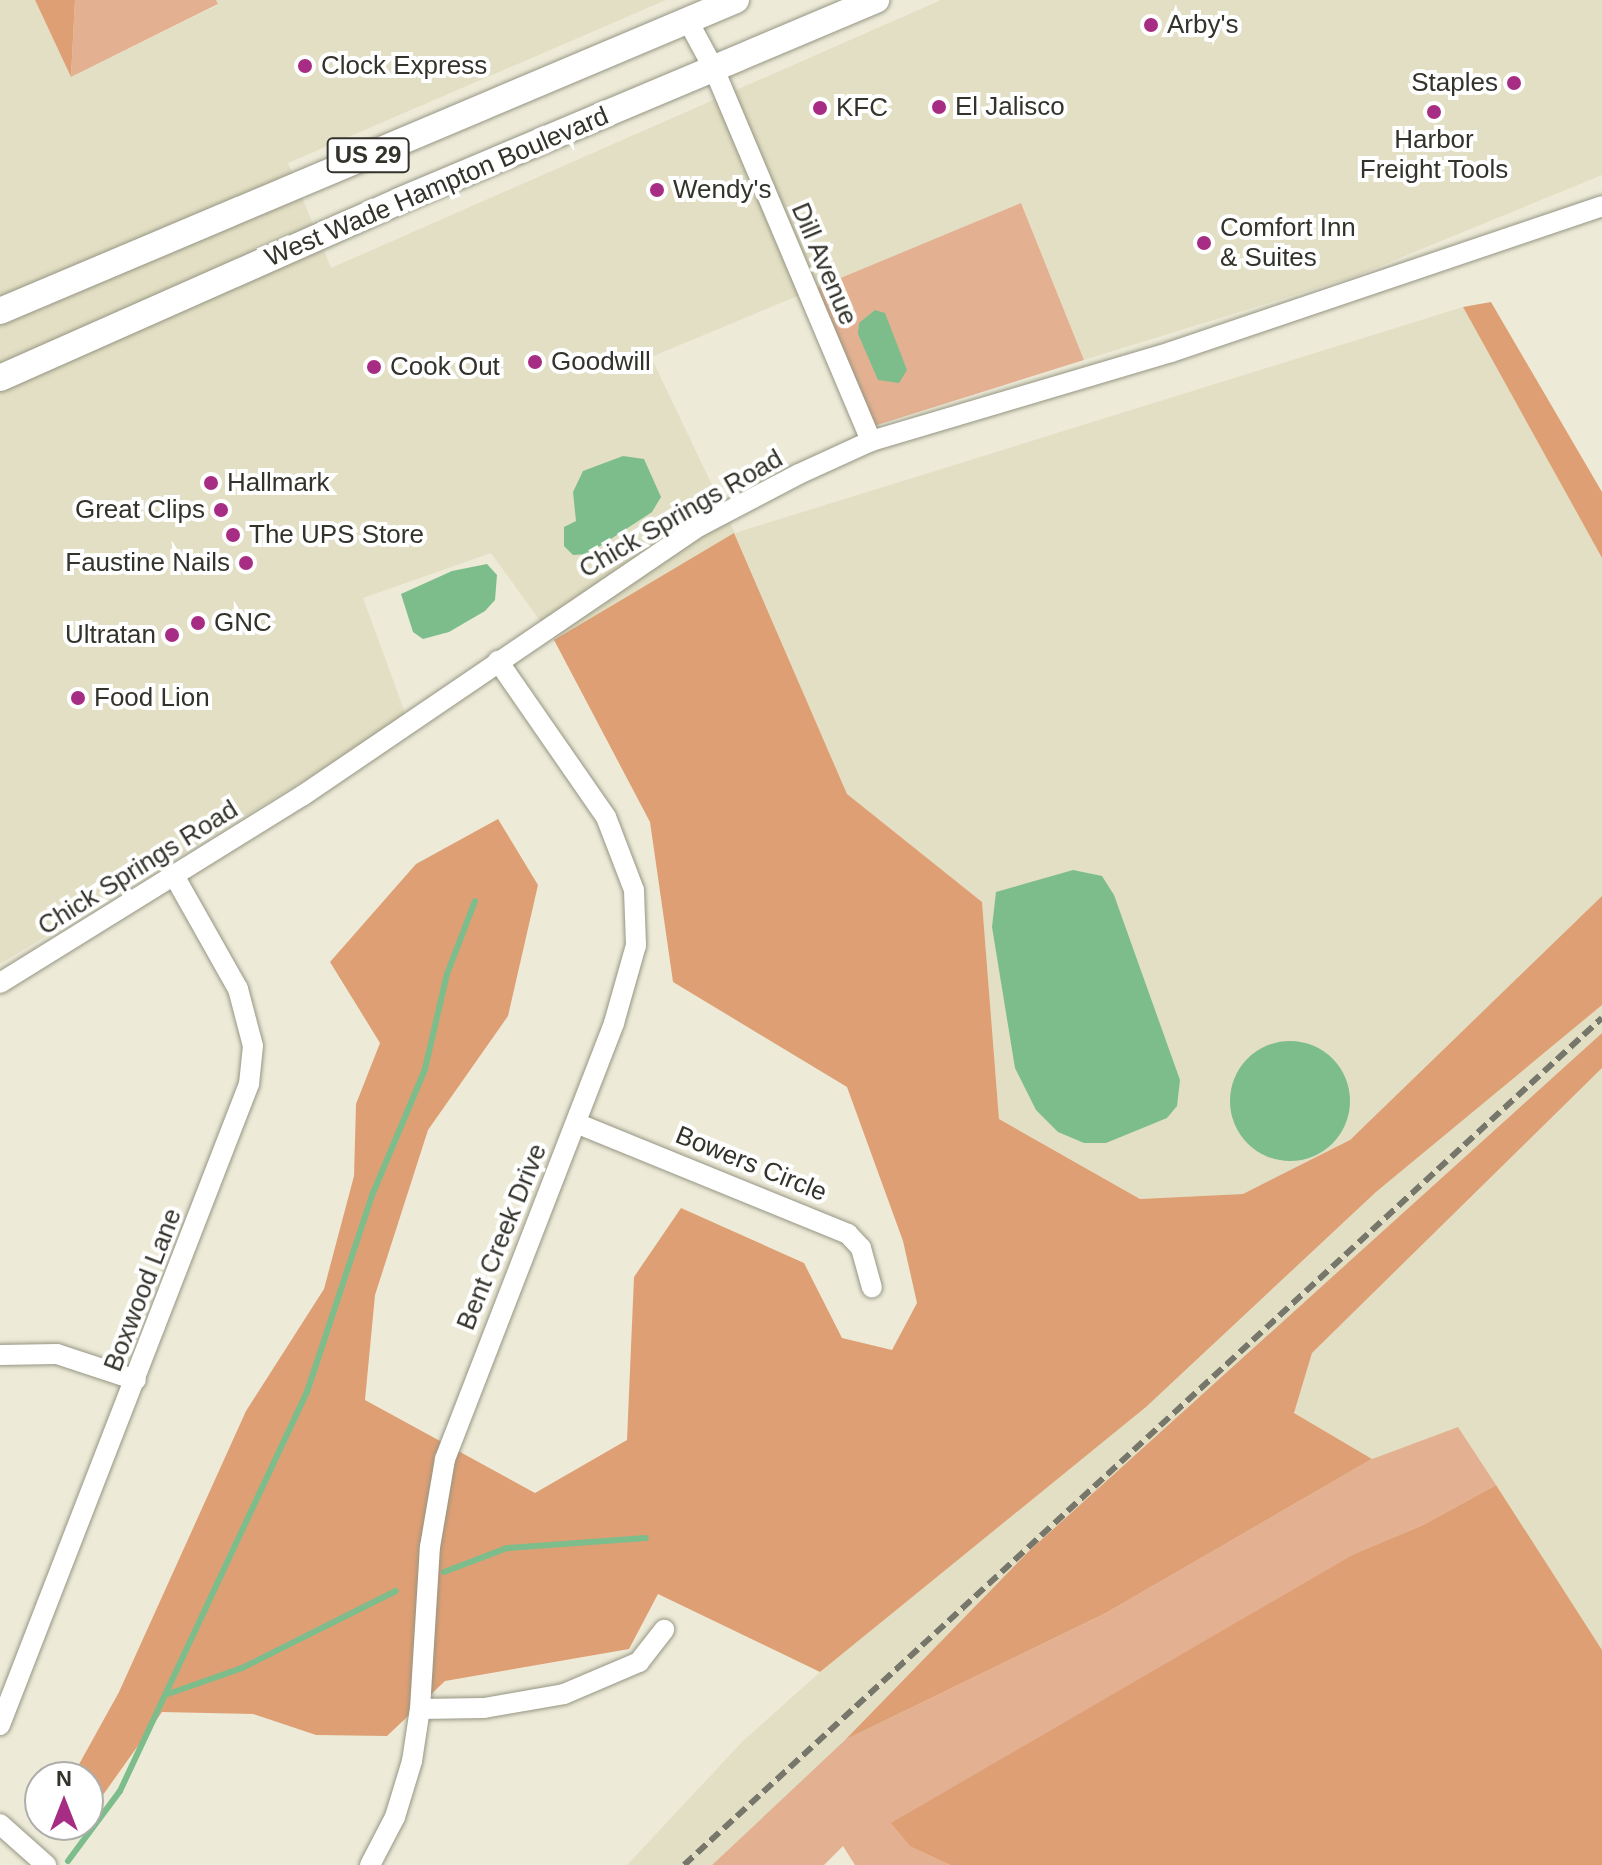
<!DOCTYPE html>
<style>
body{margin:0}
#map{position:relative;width:1602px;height:1865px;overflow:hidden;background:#edebd8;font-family:Arial,sans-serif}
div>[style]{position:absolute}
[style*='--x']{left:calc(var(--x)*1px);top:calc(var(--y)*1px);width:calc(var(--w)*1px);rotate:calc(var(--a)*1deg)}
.built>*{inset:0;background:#e2dfc4}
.green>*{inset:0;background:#e3b191}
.forest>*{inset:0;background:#df9f74}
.water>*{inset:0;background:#7dbd8c}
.round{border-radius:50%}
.stream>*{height:6px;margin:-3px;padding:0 3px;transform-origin:3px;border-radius:3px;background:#7dbd8c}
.roads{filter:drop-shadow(0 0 2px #969583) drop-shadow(0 0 2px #969583)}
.minor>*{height:20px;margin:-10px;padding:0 10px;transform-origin:10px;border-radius:10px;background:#fff}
.major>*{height:26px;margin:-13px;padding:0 13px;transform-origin:13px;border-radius:13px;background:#fff}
.rail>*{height:6px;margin-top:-3px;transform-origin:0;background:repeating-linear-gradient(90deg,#77766b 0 12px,transparent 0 18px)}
.dots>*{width:22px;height:22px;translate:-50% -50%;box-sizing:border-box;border:4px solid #fff;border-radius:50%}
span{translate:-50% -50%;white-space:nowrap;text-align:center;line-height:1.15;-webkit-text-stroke:8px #fff;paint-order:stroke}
.shield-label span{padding:2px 6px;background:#fff;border:2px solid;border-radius:6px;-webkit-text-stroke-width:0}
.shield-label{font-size:24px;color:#33322b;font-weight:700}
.poi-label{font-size:26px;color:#33322b}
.left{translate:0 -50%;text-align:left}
.right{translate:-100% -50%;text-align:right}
.street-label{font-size:26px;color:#33322b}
.north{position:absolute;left:24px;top:1761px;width:80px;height:80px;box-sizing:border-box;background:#fff;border:2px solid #adadaa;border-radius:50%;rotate:0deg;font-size:22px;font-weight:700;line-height:32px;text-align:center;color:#33322b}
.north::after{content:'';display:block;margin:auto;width:28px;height:36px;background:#a62d83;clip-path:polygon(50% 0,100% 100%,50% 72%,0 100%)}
</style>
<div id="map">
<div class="built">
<i style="clip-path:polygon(0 0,35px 0,71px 77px,218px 5px,216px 0,666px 0,288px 163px,331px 268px,941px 0,1602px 0,1602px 175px,1356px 276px,1084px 360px,1021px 203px,651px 357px,735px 533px,1463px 307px,1602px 558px,1602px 896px,1350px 1140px,1243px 1194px,1140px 1199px,999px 1119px,982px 902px,847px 794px,734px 533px,554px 640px,491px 553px,363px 598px,407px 718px,0 964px)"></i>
<i style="clip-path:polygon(1602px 1005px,1602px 1033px,1029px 1551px,845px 1740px,712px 1865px,627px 1865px,742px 1742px,820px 1672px,1146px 1407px,1376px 1192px)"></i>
<i style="clip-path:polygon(1602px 1068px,1602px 1650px,1458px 1427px,1372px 1459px,1294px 1413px,1312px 1353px)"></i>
</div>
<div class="green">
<i style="clip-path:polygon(75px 0,216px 0,218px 4px,71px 77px)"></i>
<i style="clip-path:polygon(1021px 203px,1084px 360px,858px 431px,802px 294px)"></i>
<i style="clip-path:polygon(1458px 1427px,1496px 1485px,1423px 1525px,1356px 1553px,911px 1847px,950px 1865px,855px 1865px,843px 1846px,824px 1865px,712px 1865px,845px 1740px,1106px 1613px,1372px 1459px)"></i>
</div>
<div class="forest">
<i style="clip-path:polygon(35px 0,75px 0,71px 77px)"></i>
<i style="clip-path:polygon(1491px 302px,1602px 492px,1602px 558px,1463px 307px)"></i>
<i style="clip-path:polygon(734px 533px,847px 794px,982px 902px,999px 1119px,1140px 1199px,1243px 1194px,1350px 1140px,1602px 896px,1602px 1005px,1376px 1192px,1146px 1407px,820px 1672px,658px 1594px,629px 1649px,445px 1681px,387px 1736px,316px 1735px,253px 1714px,162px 1712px,88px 1816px,88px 1777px,72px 1777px,119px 1692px,246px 1411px,324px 1289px,354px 1176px,356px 1104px,380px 1043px,330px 962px,416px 864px,498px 819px,538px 885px,508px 1016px,428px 1130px,375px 1295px,365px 1400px,535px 1493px,627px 1440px,634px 1277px,681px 1208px,804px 1263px,842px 1338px,892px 1350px,917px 1303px,903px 1241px,847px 1087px,673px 982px,650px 822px,554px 640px)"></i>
<i style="clip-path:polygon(1602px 1033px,1602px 1068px,1312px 1353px,1294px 1413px,1372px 1459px,1106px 1613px,845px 1740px,1029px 1551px)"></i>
<i style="clip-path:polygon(1496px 1485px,1602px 1650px,1602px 1865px,950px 1865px,911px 1847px,891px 1823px,1356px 1553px,1423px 1525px)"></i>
</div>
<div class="water">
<i style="clip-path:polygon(875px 310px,885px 313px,907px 370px,899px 383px,878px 380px,858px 334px,859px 323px)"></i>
<i style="clip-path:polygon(623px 456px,644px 459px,661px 497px,652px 512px,588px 554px,573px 555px,564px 546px,564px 527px,576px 521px,573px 492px,583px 471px)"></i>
<i style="clip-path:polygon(487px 564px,497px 575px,495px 600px,485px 611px,449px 632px,423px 639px,413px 632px,401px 594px,452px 571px)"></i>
<i style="clip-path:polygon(1073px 870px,1102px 876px,1114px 895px,1180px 1080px,1177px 1106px,1167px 1118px,1106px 1143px,1084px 1143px,1058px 1132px,1036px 1110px,1015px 1068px,992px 927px,996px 892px)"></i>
<i class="round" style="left:1230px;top:1041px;width:120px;height:120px"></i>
</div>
<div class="stream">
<i style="--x:444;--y:1572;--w:67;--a:-20.9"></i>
<i style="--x:507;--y:1548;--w:139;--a:-4.1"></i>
<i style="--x:168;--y:1694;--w:78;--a:-19.4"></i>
<i style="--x:242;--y:1668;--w:172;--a:-26.6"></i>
<i style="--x:68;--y:1861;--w:87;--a:-53.4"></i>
<i style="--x:120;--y:1791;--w:441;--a:-64.9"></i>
<i style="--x:307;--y:1392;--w:210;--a:-71.7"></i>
<i style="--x:373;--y:1193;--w:134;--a:-67.2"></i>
<i style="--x:425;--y:1069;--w:98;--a:-77"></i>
<i style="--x:447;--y:974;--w:78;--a:-69"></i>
</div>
<div class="roads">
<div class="minor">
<i style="--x:688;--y:21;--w:55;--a:61.6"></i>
<i style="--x:714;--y:69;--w:404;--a:67.1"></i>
<i style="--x:0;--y:983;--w:355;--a:-31.8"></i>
<i style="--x:302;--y:796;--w:481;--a:-34.2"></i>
<i style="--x:700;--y:526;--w:112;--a:-27.7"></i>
<i style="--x:799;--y:474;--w:79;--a:-24.6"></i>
<i style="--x:871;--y:441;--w:313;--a:-16.5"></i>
<i style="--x:1171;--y:352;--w:455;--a:-18.7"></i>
<i style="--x:576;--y:1123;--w:294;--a:22.2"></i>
<i style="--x:848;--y:1234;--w:19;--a:47"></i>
<i style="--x:861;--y:1248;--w:41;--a:74.6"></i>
<i style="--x:0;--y:1355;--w:57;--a:-1"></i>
<i style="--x:57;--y:1354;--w:83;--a:18.2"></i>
<i style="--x:420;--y:1709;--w:64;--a:-0.9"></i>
<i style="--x:484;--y:1708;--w:81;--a:-9.9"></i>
<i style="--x:564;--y:1694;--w:82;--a:-23.1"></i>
<i style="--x:639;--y:1662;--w:41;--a:-52"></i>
<i style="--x:0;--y:1725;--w:688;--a:-68.77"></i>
<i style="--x:249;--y:1084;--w:38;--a:-84"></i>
<i style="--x:253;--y:1046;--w:59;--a:-104.7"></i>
<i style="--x:238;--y:989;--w:129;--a:-119.4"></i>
<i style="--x:0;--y:1824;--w:62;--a:41.7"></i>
<i style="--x:370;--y:1865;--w:54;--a:-62.5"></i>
<i style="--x:395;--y:1817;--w:59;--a:-73.1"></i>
<i style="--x:412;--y:1761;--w:53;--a:-81.3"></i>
<i style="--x:420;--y:1709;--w:162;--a:-86.5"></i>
<i style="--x:430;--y:1547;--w:89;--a:-80.3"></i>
<i style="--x:445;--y:1459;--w:468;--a:-68.8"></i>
<i style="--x:614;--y:1023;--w:81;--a:-74.2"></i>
<i style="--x:636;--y:945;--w:55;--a:-92.1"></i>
<i style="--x:634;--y:890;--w:78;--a:-111"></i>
<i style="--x:606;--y:817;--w:190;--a:-124.7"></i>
</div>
<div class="major">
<i style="--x:0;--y:311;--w:799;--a:-22.91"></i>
<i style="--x:0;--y:378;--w:436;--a:-23.9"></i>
<i style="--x:399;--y:201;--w:518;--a:-22.85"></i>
</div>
</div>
<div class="rail">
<i style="--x:684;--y:1865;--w:1249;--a:-42.7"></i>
</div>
<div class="dots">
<i style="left:1151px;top:25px;background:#a62d83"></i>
<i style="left:305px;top:66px;background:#a62d83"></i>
<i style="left:1514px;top:83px;background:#a62d83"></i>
<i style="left:939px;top:107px;background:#a62d83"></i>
<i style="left:820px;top:108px;background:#a62d83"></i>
<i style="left:1434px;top:112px;background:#a62d83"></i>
<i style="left:657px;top:190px;background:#a62d83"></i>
<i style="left:1204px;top:243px;background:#a62d83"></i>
<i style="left:535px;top:362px;background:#a62d83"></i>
<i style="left:374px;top:367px;background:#a62d83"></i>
<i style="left:211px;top:483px;background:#a62d83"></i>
<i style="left:221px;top:510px;background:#a62d83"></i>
<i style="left:233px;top:535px;background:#a62d83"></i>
<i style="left:246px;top:563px;background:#a62d83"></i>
<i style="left:198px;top:623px;background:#a62d83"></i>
<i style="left:172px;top:635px;background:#a62d83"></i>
<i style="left:78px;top:698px;background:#a62d83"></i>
</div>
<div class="shield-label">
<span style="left:368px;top:155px">US 29</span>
</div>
<div class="poi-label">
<span class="left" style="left:1167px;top:25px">Arby's</span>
<span class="left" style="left:321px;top:66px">Clock Express</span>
<span class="right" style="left:1498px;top:83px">Staples</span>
<span class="left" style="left:955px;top:107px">El Jalisco</span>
<span class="left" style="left:836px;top:108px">KFC</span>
<span style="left:1434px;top:155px">Harbor<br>Freight Tools</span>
<span class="left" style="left:673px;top:190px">Wendy's</span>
<span class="left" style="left:1220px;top:243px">Comfort Inn<br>&amp; Suites</span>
<span class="left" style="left:551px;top:362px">Goodwill</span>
<span class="left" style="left:390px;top:367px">Cook Out</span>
<span class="left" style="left:227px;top:483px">Hallmark</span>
<span class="right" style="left:205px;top:510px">Great Clips</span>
<span class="left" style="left:249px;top:535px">The UPS Store</span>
<span class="right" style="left:230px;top:563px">Faustine Nails</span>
<span class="left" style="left:214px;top:623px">GNC</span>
<span class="right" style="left:156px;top:635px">Ultratan</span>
<span class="left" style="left:94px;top:698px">Food Lion</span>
</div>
<div class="street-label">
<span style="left:437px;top:187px;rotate:-23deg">West Wade Hampton Boulevard</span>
<span style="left:824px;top:264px;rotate:67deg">Dill Avenue</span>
<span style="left:681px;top:514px;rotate:-30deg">Chick Springs Road</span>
<span style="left:138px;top:868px;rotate:-32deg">Chick Springs Road</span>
<span style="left:751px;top:1164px;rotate:22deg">Bowers Circle</span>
<span style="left:502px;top:1237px;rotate:-68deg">Bent Creek Drive</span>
<span style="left:143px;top:1290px;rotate:-69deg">Boxwood Lane</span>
</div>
<div class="north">N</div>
</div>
